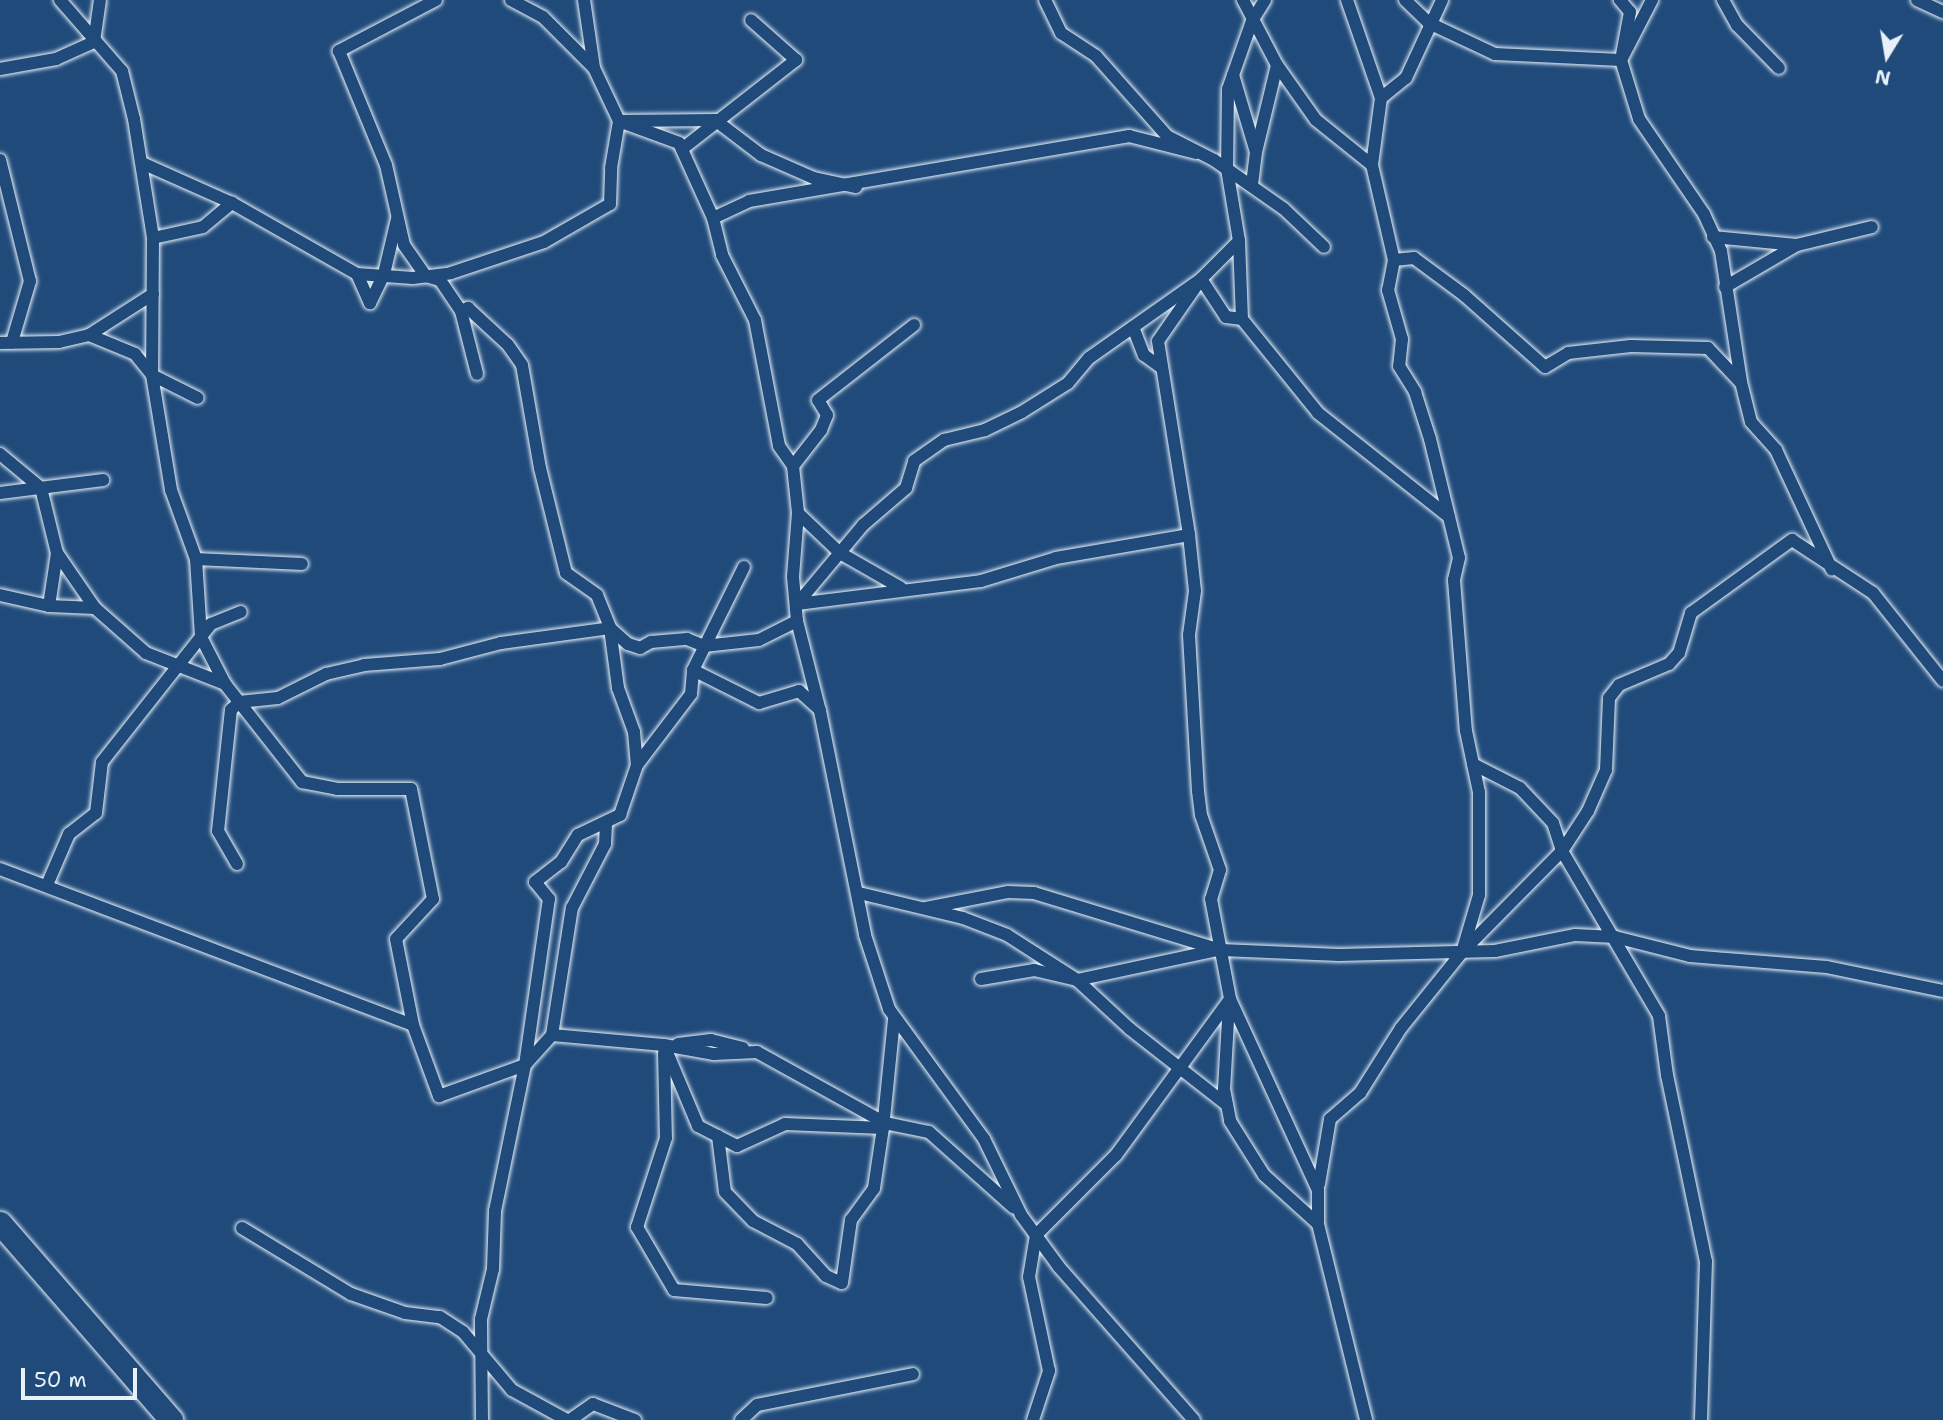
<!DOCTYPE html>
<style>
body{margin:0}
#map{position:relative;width:1943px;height:1420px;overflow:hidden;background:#1f4a7a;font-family:"Shantell Sans",sans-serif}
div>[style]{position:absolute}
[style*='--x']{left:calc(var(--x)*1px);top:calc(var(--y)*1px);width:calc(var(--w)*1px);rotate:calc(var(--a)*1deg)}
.roads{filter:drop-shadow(0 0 2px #e8f1f8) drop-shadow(0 0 2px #e8f1f8)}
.street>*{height:12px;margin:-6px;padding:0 6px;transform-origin:6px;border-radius:6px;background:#1f4a7a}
.highway>*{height:23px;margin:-11.5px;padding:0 11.5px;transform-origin:11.5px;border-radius:11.5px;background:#1f4a7a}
span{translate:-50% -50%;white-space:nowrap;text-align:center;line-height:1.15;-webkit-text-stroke:5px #1f4a7a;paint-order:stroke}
.north{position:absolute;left:1852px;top:21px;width:70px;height:70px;-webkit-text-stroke:5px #1f4a7a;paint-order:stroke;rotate:191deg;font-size:19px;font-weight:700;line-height:28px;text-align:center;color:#e8f1f8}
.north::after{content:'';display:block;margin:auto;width:24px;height:32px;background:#e8f1f8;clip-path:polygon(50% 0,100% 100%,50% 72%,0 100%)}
.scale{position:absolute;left:21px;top:1368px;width:116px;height:32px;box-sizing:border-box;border:4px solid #e8f1f8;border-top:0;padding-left:9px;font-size:21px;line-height:24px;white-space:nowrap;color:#e8f1f8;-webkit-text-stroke:5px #1f4a7a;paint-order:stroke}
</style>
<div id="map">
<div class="roads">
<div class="street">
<i style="--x:60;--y:0;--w:94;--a:48.9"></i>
<i style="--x:122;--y:71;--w:49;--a:76"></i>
<i style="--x:134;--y:119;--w:121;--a:80.9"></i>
<i style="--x:153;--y:238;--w:137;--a:90.4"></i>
<i style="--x:152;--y:375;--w:117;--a:80.6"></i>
<i style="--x:171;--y:490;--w:73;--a:70.1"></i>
<i style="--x:196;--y:559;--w:78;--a:86.3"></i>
<i style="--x:201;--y:637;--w:53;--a:62.9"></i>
<i style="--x:225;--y:684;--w:125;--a:51.8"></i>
<i style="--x:302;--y:782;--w:36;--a:11"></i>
<i style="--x:337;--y:789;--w:74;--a:0"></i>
<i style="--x:411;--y:789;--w:112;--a:78.7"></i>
<i style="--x:433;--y:899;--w:54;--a:132.8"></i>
<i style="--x:396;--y:939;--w:88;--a:78.8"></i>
<i style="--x:436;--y:0;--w:110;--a:152.3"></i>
<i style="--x:339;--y:51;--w:123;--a:67.6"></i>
<i style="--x:386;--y:165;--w:82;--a:77.3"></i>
<i style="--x:404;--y:245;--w:38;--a:55"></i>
<i style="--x:426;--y:276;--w:15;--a:16"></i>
<i style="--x:440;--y:280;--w:37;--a:56"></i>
<i style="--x:461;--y:311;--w:65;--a:75.7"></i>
<i style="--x:511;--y:0;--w:36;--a:28"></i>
<i style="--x:543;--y:17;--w:72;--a:45"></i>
<i style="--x:584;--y:0;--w:69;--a:81.6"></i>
<i style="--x:594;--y:68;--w:59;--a:64.7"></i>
<i style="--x:619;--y:121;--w:64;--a:20.1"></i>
<i style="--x:679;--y:143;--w:82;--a:65.6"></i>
<i style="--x:713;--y:218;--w:38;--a:76"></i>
<i style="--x:722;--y:255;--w:73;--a:63.1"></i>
<i style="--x:755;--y:320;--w:128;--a:79.2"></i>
<i style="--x:779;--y:446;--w:24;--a:55"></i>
<i style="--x:793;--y:466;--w:47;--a:83.9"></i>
<i style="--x:798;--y:513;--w:64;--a:94.5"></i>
<i style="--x:793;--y:577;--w:44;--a:84.8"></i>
<i style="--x:797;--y:621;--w:93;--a:75.7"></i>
<i style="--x:820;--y:711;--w:228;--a:78.6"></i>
<i style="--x:865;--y:935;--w:78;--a:72"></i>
<i style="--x:889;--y:1009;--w:161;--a:53.8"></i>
<i style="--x:984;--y:1139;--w:85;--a:64"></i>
<i style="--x:1021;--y:1215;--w:64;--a:53.8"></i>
<i style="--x:1059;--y:1267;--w:204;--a:48.6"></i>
<i style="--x:1045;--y:0;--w:37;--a:64"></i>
<i style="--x:1061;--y:33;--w:42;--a:33.3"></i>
<i style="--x:1096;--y:56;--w:107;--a:48.4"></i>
<i style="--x:1167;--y:136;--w:53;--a:27.1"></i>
<i style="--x:1214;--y:160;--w:85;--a:35"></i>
<i style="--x:1284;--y:209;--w:55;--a:43.5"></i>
<i style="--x:1243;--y:0;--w:73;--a:62.4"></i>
<i style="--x:1277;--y:65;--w:67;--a:54.7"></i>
<i style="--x:1316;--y:120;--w:72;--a:38.8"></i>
<i style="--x:1265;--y:0;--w:25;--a:122"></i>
<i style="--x:1252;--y:21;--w:72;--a:109.4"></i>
<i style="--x:1228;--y:89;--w:80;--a:90.7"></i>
<i style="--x:1227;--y:169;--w:73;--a:80.5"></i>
<i style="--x:1239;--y:241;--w:78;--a:87.8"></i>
<i style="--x:1242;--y:319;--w:16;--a:-173"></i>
<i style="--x:1226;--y:317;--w:45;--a:-123.3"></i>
<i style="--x:1201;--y:279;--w:75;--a:124.7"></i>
<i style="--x:1158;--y:341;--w:196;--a:80.9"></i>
<i style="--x:1189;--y:535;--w:56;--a:83.9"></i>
<i style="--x:1195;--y:591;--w:44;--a:97.8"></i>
<i style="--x:1189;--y:635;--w:156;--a:86.7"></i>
<i style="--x:1198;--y:791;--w:24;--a:83"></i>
<i style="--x:1201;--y:815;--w:58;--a:70.9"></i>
<i style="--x:1220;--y:870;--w:30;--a:107"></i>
<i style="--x:1211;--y:899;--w:102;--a:79.2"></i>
<i style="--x:1230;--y:999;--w:210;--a:65.3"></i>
<i style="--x:1318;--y:1190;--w:34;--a:90"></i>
<i style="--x:1318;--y:1224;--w:202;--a:76.2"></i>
<i style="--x:1347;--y:0;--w:104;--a:70.9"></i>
<i style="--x:1381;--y:98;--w:68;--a:97.7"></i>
<i style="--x:1372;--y:165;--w:98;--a:77"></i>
<i style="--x:1394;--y:260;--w:31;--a:101"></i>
<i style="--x:1388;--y:290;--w:51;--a:74.1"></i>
<i style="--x:1402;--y:339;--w:27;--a:96"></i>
<i style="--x:1399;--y:366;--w:31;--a:58"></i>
<i style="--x:1415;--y:392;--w:49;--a:72.3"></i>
<i style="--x:1430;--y:439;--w:122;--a:76.3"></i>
<i style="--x:1459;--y:558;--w:23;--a:103"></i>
<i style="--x:1454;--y:580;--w:151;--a:85.5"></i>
<i style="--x:1466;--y:731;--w:62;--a:78"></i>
<i style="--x:1479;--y:792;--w:103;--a:90"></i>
<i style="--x:1479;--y:895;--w:56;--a:106.5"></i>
<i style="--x:1405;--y:0;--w:33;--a:44"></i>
<i style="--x:1429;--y:23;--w:73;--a:25.2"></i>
<i style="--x:1495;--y:54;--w:126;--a:2.7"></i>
<i style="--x:1621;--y:60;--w:49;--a:-79.4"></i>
<i style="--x:1630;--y:12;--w:16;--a:-130"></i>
<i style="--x:1652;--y:0;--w:68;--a:117.3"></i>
<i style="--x:1621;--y:60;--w:62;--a:73"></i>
<i style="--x:1639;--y:119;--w:115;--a:55.6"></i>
<i style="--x:1704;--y:214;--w:41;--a:65.3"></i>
<i style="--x:1721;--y:251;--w:133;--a:81.3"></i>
<i style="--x:1741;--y:382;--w:41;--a:76"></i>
<i style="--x:1751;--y:422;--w:38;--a:48"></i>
<i style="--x:1776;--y:450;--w:132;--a:65"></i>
<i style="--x:1723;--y:0;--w:29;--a:61"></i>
<i style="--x:1737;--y:25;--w:60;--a:45.7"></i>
<i style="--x:1917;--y:0;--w:29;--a:25"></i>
<i style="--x:0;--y:69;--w:57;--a:-10.1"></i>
<i style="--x:56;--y:59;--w:42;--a:-24.1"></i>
<i style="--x:94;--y:42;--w:42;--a:-81.9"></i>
<i style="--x:1233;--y:75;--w:80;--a:73.4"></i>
<i style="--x:1256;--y:152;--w:34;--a:97"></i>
<i style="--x:1381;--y:98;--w:32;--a:-39"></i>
<i style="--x:1406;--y:78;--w:86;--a:-65.2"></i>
<i style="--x:682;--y:149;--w:145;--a:-38"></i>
<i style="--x:796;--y:60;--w:60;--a:-138.4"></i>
<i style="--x:1256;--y:152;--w:89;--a:-76.4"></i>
<i style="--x:0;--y:160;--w:125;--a:76.1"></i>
<i style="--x:30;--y:281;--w:64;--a:106.4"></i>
<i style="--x:142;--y:163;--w:98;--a:24"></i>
<i style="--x:713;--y:218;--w:40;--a:-25"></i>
<i style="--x:749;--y:201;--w:386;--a:-9.7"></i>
<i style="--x:1129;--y:136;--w:69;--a:14.2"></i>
<i style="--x:1713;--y:237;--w:84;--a:5.4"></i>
<i style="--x:1797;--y:245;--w:77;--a:-13.5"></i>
<i style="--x:153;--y:238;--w:51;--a:-12.4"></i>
<i style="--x:203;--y:227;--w:38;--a:-40"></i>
<i style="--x:232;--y:203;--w:144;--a:29.6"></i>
<i style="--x:357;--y:274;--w:56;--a:4.1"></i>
<i style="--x:413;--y:278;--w:38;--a:-7"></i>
<i style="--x:451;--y:273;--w:98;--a:-18.4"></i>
<i style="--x:544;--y:242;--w:76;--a:-29.9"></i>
<i style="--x:610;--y:204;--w:36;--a:-88"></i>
<i style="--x:611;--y:168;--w:48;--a:-80.3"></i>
<i style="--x:619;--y:121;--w:96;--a:-0.6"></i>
<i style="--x:715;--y:120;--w:58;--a:37.3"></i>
<i style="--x:761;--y:155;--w:58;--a:23.5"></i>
<i style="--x:814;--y:178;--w:43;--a:12.1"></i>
<i style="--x:1394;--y:260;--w:20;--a:-6"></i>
<i style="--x:1414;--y:258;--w:62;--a:36.5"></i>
<i style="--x:1464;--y:295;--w:108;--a:41.6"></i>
<i style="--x:1545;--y:367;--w:27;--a:-31"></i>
<i style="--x:1568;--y:353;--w:63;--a:-6.3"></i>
<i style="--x:1631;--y:346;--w:77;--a:1.5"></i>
<i style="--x:1708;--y:348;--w:47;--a:46.7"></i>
<i style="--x:357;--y:274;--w:32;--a:66"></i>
<i style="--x:1725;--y:287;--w:83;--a:-30.3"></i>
<i style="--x:370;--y:303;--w:32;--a:-64"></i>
<i style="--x:384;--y:274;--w:57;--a:-76.7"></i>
<i style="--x:461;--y:311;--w:8;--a:-23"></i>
<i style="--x:468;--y:308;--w:54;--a:42.8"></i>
<i style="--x:508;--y:345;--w:24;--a:55"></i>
<i style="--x:522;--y:365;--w:105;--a:80.1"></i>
<i style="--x:540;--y:468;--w:108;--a:76.1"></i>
<i style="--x:566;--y:573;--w:38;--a:35"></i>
<i style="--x:597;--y:595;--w:35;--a:68"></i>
<i style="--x:610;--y:628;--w:24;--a:42"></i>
<i style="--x:628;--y:644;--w:13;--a:18"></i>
<i style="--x:640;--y:648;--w:13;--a:-29"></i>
<i style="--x:651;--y:642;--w:36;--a:-5"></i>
<i style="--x:687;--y:639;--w:18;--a:22"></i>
<i style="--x:704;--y:646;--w:55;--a:-6.2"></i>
<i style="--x:759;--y:640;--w:42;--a:-26.6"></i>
<i style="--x:1242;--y:319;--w:121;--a:51"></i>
<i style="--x:1318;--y:413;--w:167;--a:38.4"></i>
<i style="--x:1133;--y:327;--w:30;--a:69"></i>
<i style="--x:1144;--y:355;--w:22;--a:36"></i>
<i style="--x:89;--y:335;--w:76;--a:-32.6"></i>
<i style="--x:0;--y:343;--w:59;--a:-1"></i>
<i style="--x:59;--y:342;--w:31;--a:-13"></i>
<i style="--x:89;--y:335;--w:50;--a:22.4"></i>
<i style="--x:135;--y:354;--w:27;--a:51"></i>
<i style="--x:152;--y:375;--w:51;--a:26.6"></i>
<i style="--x:0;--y:454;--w:53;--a:39.7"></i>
<i style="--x:41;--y:488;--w:67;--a:76.2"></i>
<i style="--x:57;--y:553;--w:67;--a:55.4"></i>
<i style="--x:793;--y:466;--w:46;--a:-52.1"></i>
<i style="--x:821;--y:430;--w:16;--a:-68"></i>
<i style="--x:827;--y:415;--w:17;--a:-121"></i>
<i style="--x:818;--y:400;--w:122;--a:-38"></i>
<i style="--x:0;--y:493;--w:104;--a:-7.2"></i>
<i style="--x:798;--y:513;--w:58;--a:43.6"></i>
<i style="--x:840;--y:553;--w:70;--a:29.8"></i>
<i style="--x:196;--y:559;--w:106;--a:2.7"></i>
<i style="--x:0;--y:595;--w:50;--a:12.7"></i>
<i style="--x:49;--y:606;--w:46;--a:2.5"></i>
<i style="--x:95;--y:608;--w:68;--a:41.4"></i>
<i style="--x:146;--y:653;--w:85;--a:21.4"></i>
<i style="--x:797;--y:604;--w:103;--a:-50.1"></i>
<i style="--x:863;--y:525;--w:57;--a:-40.7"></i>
<i style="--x:906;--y:488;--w:28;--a:-73"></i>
<i style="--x:914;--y:461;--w:37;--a:-35"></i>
<i style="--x:944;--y:440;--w:42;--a:-13.7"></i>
<i style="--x:985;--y:430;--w:41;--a:-25.9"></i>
<i style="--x:1022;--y:412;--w:54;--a:-32.2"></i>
<i style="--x:1068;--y:383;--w:33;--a:-50"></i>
<i style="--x:1089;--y:358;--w:137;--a:-35.2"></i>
<i style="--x:1201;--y:279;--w:54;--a:-45"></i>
<i style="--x:797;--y:604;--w:185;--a:-7.1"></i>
<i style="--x:981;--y:581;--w:78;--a:-17"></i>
<i style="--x:1056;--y:558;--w:135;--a:-9.8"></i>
<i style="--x:49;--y:606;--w:54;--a:-81.4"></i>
<i style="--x:693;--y:670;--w:74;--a:26.6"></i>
<i style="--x:759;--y:703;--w:42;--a:-16.7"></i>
<i style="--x:799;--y:691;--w:28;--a:42"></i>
<i style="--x:1473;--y:764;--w:53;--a:27.1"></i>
<i style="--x:1520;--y:788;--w:48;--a:46.7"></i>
<i style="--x:1553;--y:823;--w:29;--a:72"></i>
<i style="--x:1562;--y:851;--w:191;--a:59.5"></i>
<i style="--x:1659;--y:1016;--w:60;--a:82.3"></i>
<i style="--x:1667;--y:1075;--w:190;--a:78.2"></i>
<i style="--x:1706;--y:1261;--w:159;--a:91.8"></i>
<i style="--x:237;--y:864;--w:38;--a:-120"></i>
<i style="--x:218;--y:831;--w:122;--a:-83.9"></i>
<i style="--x:231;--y:710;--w:11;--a:-45"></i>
<i style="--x:239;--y:702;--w:39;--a:-6"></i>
<i style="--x:278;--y:698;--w:54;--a:-26.6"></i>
<i style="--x:326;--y:674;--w:39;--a:-13"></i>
<i style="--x:364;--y:665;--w:76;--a:-4.5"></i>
<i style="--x:440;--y:659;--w:63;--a:-14.7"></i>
<i style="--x:501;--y:643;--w:110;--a:-7.8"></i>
<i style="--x:610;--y:628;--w:61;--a:82.4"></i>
<i style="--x:618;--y:688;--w:47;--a:70"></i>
<i style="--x:634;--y:732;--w:33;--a:85"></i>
<i style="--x:0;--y:869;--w:441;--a:20.7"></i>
<i style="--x:413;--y:1025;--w:76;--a:69.9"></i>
<i style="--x:439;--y:1096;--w:91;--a:-19.8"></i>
<i style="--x:525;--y:1065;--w:40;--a:-48"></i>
<i style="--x:552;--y:1035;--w:112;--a:5.1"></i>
<i style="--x:664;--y:1045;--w:88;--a:67.2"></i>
<i style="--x:698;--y:1126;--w:44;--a:27.1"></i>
<i style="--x:737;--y:1146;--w:53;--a:-24.6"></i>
<i style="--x:785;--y:1124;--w:98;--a:2.3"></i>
<i style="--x:883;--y:1128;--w:109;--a:-84.2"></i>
<i style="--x:47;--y:885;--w:56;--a:-66.7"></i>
<i style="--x:69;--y:834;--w:34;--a:-38"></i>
<i style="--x:96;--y:813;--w:51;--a:-83.3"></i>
<i style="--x:102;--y:762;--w:176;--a:-51.7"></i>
<i style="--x:211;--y:624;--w:32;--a:-22"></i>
<i style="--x:859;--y:893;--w:107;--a:13.5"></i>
<i style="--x:963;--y:918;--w:47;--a:21.1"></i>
<i style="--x:1007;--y:935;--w:83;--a:32.7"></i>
<i style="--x:1077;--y:980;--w:72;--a:42.8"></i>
<i style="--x:1130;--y:1029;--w:123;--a:38.1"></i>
<i style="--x:926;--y:908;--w:84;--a:-11"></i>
<i style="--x:1008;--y:892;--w:26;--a:2"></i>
<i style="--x:1034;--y:893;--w:195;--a:17"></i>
<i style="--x:1221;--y:950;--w:118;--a:2.4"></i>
<i style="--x:1339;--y:955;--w:156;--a:-1.5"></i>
<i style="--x:1495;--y:951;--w:82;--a:-11.3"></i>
<i style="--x:1575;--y:935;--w:40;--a:2.9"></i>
<i style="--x:1615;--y:937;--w:77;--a:14.2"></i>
<i style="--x:1690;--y:956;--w:137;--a:4.6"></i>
<i style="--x:1827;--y:967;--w:118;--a:11.7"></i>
<i style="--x:981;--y:979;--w:54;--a:-9.6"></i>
<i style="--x:1034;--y:970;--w:44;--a:13.1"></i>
<i style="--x:1077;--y:980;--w:143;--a:-12.1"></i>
<i style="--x:1229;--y:1003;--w:86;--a:93.3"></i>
<i style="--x:1224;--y:1089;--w:33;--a:79"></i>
<i style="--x:1230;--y:1121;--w:64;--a:57.8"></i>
<i style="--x:1264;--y:1175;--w:73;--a:42.2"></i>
<i style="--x:552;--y:1035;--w:129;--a:-81.1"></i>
<i style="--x:572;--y:908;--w:72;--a:-62.7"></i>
<i style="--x:605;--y:844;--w:18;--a:-87"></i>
<i style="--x:678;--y:1044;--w:33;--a:-7"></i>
<i style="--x:711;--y:1040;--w:33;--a:14"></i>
<i style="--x:664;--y:1045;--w:51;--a:10.2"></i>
<i style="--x:714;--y:1054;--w:43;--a:-2.7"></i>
<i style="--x:757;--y:1052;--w:146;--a:29"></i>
<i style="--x:885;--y:1123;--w:45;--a:11.6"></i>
<i style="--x:929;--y:1132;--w:113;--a:41.8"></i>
<i style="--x:664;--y:1053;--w:85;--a:88.7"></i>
<i style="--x:666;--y:1138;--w:94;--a:108"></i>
<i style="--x:637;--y:1227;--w:73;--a:59.6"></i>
<i style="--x:674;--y:1290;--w:93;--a:4.9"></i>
<i style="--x:718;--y:1136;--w:56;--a:82.9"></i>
<i style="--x:725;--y:1192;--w:40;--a:46"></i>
<i style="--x:753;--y:1221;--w:50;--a:27.6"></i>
<i style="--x:797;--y:1244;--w:43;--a:47.8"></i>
<i style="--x:826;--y:1276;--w:17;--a:24"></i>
<i style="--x:842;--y:1283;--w:64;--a:-81.9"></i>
<i style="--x:851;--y:1220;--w:39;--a:-54"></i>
<i style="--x:874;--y:1188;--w:61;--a:-81.5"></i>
<i style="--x:1319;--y:1184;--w:66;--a:-80.4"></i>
<i style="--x:1330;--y:1119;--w:40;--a:-41"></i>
<i style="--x:1360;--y:1093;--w:77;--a:-57.8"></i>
<i style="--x:1401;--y:1028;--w:97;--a:-51.2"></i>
<i style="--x:1462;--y:952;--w:142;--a:-45.3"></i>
<i style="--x:1562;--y:851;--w:48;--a:-57"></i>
<i style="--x:1588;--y:811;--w:45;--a:-66.3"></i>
<i style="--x:1606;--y:770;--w:72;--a:-87.6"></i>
<i style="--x:1609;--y:698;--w:16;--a:-52"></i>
<i style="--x:1619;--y:685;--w:54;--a:-22.8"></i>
<i style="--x:1669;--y:664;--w:15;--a:-48"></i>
<i style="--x:1679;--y:653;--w:42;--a:-73.3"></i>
<i style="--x:1691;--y:613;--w:125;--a:-35.9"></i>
<i style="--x:1792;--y:540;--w:97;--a:33.2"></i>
<i style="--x:1873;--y:593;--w:112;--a:51.5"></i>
<i style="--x:242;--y:1228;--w:127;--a:31.2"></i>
<i style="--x:351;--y:1294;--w:57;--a:19.4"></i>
<i style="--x:405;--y:1313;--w:35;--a:7"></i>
<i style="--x:440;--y:1317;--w:27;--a:33"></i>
<i style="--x:463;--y:1332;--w:76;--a:49.8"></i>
<i style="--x:512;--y:1390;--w:63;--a:28.6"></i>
<i style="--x:482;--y:1420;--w:101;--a:-90.6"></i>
<i style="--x:481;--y:1319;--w:51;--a:-76.5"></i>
<i style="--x:493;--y:1269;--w:58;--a:-88"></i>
<i style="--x:495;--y:1211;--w:149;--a:-78.4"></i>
<i style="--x:525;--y:1065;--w:168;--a:-81.8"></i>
<i style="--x:549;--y:899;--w:22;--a:-129"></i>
<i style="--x:535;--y:882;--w:33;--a:-38"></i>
<i style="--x:561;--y:862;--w:32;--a:-58"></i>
<i style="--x:578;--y:835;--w:47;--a:-25.5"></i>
<i style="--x:620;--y:815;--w:53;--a:-71.2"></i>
<i style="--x:637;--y:765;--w:89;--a:-52.7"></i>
<i style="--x:691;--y:694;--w:24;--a:-85"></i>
<i style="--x:693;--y:670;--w:115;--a:-63.7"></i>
<i style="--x:570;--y:1420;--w:28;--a:-35"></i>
<i style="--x:593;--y:1404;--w:45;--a:20.9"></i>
<i style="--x:741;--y:1420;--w:22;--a:-43"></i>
<i style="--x:757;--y:1405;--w:159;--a:-11.2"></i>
<i style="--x:1033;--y:1420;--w:52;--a:-71.9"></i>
<i style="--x:1049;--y:1371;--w:96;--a:-102"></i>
<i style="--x:1029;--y:1277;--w:43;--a:-80.5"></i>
<i style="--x:1036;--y:1235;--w:113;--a:-45"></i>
<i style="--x:1116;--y:1155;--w:193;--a:-53.8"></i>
</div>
<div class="highway">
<i style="--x:0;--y:1223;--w:261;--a:49"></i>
</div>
</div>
<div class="north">N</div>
<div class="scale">50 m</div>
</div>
